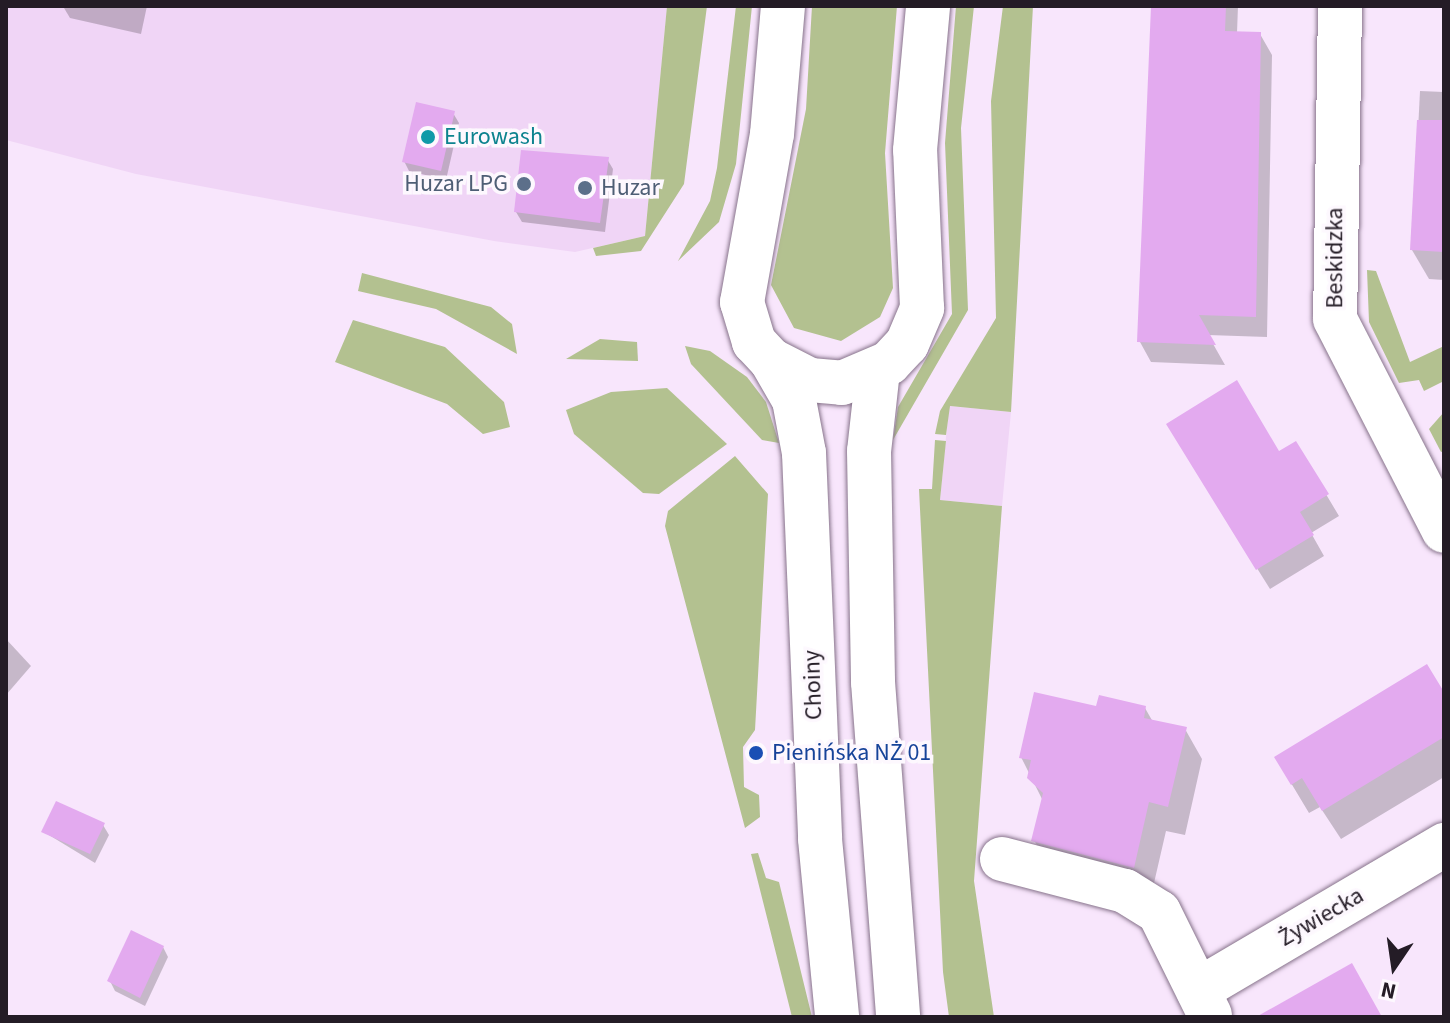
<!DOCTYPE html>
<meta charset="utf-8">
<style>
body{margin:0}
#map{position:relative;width:1450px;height:1023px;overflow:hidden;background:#f8e6fc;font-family:"Source Sans 3",sans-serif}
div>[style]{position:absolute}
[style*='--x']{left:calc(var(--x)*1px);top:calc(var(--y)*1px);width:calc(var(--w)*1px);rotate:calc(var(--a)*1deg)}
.built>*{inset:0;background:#f0d5f6}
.green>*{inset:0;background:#b3c190}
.shadow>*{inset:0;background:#0003}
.building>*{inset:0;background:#e3aaef}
.roads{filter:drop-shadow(0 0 2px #87738b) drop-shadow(0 0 2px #87738b)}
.minor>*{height:44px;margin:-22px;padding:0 22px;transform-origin:22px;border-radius:22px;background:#fff}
.tertiary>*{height:44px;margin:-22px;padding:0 22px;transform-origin:22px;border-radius:22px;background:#fff}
.dots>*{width:22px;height:22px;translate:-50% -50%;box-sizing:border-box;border:4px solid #fdf8fe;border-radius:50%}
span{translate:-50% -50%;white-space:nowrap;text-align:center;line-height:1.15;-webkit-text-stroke:7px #fdf8fe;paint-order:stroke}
.culture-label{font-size:24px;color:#0d838f}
.left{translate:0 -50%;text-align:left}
.service-label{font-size:24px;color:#4e5e75}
.right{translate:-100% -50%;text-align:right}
.street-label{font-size:24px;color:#241c26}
.transit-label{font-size:24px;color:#164399}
.frame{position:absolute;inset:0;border:8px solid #241c26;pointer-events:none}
.north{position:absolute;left:1354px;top:927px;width:80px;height:80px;-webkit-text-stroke:6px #fdf8fe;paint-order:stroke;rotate:193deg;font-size:22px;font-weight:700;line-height:32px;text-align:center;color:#241c26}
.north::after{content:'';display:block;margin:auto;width:28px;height:36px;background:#241c26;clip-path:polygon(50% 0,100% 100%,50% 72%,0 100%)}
</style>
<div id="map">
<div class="built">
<i style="clip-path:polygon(6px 6px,667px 6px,645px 236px,575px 252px,494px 241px,136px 174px,6px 140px)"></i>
<i style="clip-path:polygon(949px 406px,1011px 412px,1002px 506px,940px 500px)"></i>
</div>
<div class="green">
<i style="clip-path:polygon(667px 6px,707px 6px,684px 184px,641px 251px,596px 256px,593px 248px,645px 236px)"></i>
<i style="clip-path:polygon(736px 6px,752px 6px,736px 164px,719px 222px,678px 261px,710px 201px,717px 168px)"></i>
<i style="clip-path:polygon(812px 6px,897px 6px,885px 153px,893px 288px,880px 317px,841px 341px,794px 328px,771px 285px,806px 109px)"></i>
<i style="clip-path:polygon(956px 6px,974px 6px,961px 128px,968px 310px,893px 440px,898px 407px,952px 314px,945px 143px)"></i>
<i style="clip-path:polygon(1003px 6px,1033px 6px,1011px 412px,950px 406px,946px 435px,935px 434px,940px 411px,996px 318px,991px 101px)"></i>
<i style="clip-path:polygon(1367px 270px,1376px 271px,1410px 362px,1444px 346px,1444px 381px,1424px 391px,1419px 380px,1399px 383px,1369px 322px)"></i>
<i style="clip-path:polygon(362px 273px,491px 307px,512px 324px,517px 354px,436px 309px,358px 291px)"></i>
<i style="clip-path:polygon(353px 320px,445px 347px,504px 402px,510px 427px,483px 434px,447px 404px,335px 362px)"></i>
<i style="clip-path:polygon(600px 339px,637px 342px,638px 361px,566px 359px)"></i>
<i style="clip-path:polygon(685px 346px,710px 351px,747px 377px,766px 402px,779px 443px,762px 440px,691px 364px)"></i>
<i style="clip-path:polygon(667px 388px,727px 444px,659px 494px,643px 493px,574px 434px,566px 410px,611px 392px)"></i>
<i style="clip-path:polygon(1444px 412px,1444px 451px,1441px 452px,1429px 429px)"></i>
<i style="clip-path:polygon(935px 440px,946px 441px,940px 500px,1002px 506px,974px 881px,994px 1017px,949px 1017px,943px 972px,919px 489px,932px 489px)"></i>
<i style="clip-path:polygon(735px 456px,768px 494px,755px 730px,743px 747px,744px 787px,759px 795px,760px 817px,745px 828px,665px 526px,668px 511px)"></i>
<i style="clip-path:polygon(758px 853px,766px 878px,779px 882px,812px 1017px,792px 1017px,751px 854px)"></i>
</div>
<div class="shadow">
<i style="clip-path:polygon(147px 6px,141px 34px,70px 18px,64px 8px)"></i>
<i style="clip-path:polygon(1153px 6px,1238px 6px,1237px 33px,1260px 34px,1272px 55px,1267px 337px,1208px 335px,1225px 365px,1151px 362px,1140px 342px)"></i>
<i style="clip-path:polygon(1420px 91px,1444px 92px,1444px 280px,1429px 279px,1412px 250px)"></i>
<i style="clip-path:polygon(453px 113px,459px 123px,446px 180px,409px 171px,404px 161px)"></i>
<i style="clip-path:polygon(607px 159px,613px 169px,605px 232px,522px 222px,516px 212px)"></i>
<i style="clip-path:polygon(1296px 444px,1339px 516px,1311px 533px,1324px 556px,1270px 589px,1180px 445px,1278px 454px)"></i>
<i style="clip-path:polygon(6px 639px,31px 666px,6px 695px)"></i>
<i style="clip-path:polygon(1444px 695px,1444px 777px,1341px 839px,1320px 807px,1309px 813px,1276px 758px)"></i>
<i style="clip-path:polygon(1098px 708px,1145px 708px,1153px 722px,1185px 729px,1202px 759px,1185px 835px,1166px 831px,1151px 896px,1051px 870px,1034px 840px,1043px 801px,1021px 757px)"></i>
<i style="clip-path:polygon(103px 825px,109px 835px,95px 863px,44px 832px)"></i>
<i style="clip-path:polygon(163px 947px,168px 957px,145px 1006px,115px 991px,110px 981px)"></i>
</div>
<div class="building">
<i style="clip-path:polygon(1151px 6px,1226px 6px,1225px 31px,1261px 32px,1256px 317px,1199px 315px,1216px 345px,1137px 342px)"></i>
<i style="clip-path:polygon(416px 102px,455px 111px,441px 171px,402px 162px)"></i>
<i style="clip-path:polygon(1417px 120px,1444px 120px,1444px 252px,1410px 250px)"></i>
<i style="clip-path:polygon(521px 150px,609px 157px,600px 223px,514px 212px)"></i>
<i style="clip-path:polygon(1237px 380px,1279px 451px,1296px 441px,1329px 494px,1300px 512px,1314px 535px,1256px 570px,1166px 424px)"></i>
<i style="clip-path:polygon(1427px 664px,1444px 692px,1444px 737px,1322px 811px,1302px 778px,1291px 785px,1274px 757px)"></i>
<i style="clip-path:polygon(1034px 692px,1096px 706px,1099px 695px,1146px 706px,1144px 718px,1187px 727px,1168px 807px,1149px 802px,1134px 868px,1031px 841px,1043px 793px,1027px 778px,1031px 760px,1019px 758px)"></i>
<i style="clip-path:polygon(56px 801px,105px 823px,90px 854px,41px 832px)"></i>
<i style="clip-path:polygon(131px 930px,164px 946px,140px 998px,107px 981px)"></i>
<i style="clip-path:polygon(1352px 963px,1382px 1017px,1256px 1017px)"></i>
</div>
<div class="roads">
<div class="minor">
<i style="--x:1340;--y:6;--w:313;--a:90.9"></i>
<i style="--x:1335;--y:319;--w:238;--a:62.8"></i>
<i style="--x:1002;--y:859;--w:127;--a:14.6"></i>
<i style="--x:1125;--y:891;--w:40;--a:32"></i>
<i style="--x:1159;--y:912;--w:115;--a:63.7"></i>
<i style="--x:1198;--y:990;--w:286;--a:-30.5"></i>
</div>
<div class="tertiary">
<i style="--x:783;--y:6;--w:128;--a:94.9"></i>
<i style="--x:772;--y:134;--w:171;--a:100.1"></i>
<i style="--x:742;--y:302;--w:42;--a:73.3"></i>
<i style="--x:754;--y:342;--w:25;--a:47"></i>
<i style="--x:771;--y:360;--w:44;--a:27.1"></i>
<i style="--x:810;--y:380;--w:32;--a:5"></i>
<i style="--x:842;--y:383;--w:51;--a:-23.1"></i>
<i style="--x:889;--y:363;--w:26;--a:-47"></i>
<i style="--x:907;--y:344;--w:39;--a:-67"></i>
<i style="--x:922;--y:308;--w:158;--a:-92.5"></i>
<i style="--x:915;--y:150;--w:145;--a:-84.8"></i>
<i style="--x:771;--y:360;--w:46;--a:60.1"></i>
<i style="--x:794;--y:400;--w:54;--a:79.3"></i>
<i style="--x:804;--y:453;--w:386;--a:87.6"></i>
<i style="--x:820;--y:839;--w:179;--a:84.5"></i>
<i style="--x:878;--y:370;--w:81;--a:96.3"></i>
<i style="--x:869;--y:451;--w:231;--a:89"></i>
<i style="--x:873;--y:682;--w:336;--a:85.7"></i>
</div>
</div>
<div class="dots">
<i style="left:428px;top:137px;background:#0f9aa8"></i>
<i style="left:524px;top:184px;background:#5c6f8a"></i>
<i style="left:585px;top:188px;background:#5c6f8a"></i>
<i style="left:756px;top:753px;background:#1a4fb4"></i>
</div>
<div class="culture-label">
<span class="left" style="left:444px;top:137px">Eurowash</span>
</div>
<div class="service-label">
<span class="right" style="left:508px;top:184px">Huzar LPG</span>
<span class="left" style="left:601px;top:188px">Huzar</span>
</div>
<div class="street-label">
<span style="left:1335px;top:258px;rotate:-90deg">Beskidzka</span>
<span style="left:813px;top:685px;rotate:-92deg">Choiny</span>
<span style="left:1321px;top:917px;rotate:-30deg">Żywiecka</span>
</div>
<div class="transit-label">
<span class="left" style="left:772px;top:753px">Pienińska NŻ 01</span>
</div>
<div class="frame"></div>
<div class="north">N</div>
</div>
